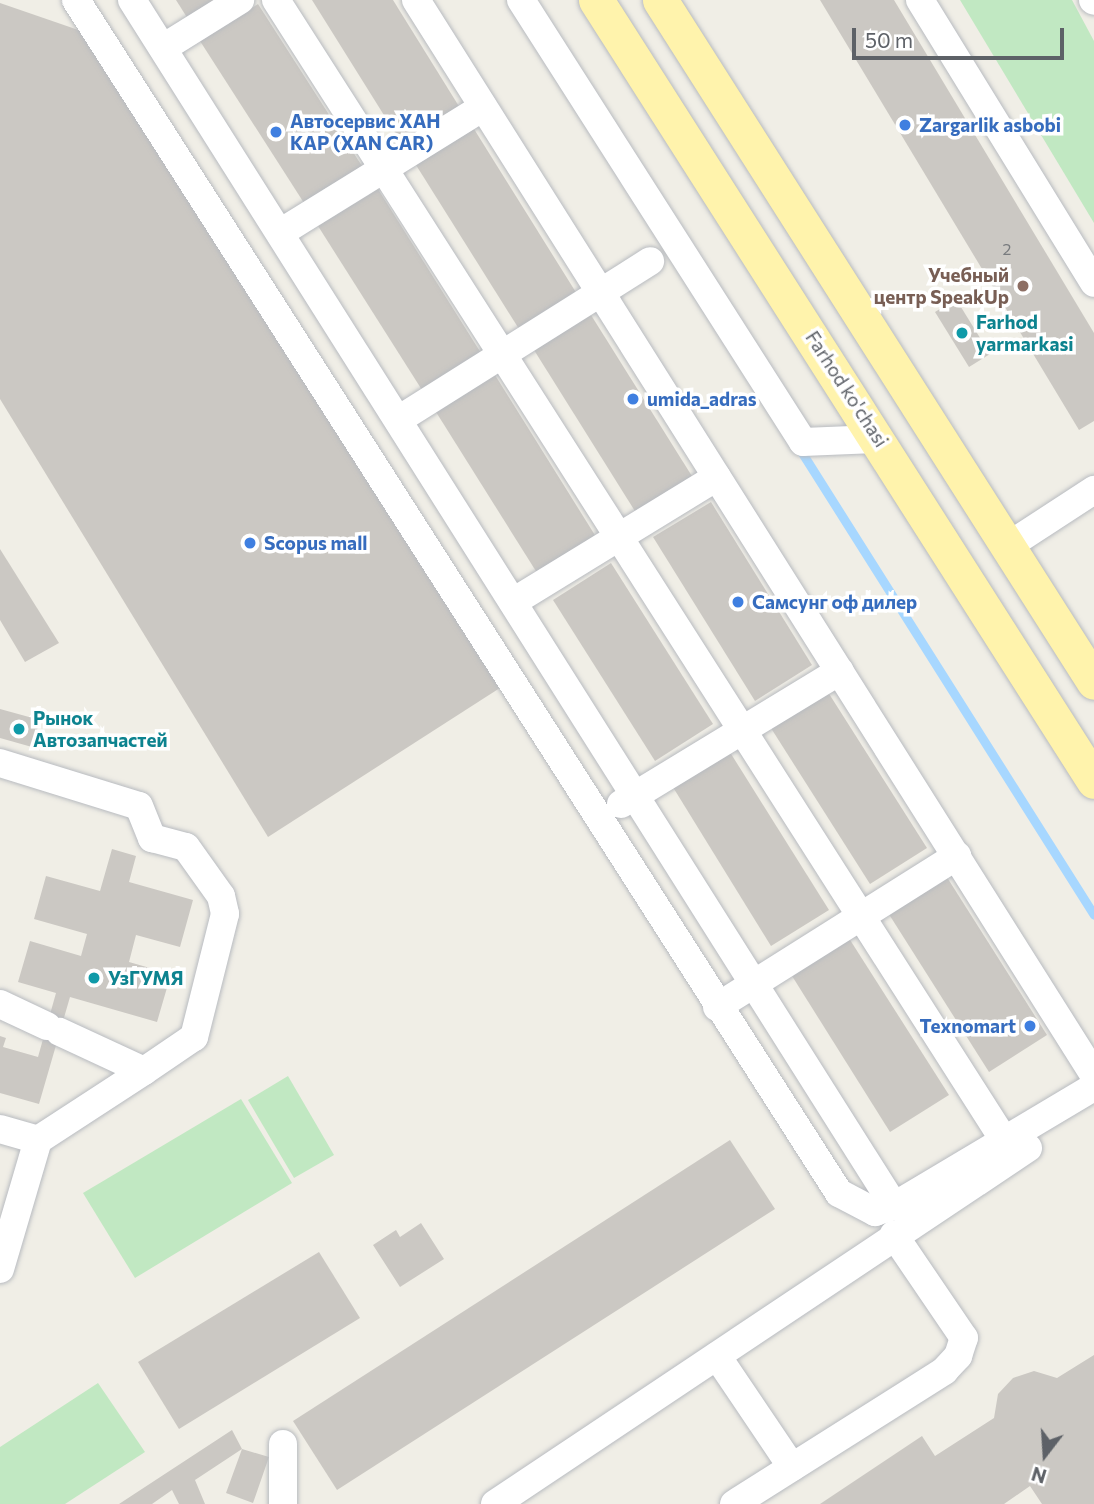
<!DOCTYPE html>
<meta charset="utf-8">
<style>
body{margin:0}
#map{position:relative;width:1094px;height:1504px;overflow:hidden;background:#f0eee6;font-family:Commissioner,sans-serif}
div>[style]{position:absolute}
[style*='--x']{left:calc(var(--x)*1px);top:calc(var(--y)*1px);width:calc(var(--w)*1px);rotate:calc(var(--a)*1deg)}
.green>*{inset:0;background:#c1e8c2}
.stream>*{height:9px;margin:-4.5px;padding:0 4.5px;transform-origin:4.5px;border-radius:4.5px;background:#a7d7ff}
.building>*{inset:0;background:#cbc8c3}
.roads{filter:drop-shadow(0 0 2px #b8bbc0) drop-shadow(0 0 2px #b8bbc0)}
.minor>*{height:28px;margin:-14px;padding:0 14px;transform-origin:14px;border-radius:14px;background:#fff}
.major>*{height:35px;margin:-17.5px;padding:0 17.5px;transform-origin:17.5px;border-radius:17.5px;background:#fff3ac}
.dots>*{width:19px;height:19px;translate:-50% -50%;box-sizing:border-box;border:4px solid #fff;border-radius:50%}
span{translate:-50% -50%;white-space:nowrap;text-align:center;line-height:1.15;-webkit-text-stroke:7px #fff;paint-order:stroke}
.number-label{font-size:16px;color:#787b7e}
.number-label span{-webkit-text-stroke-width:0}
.shop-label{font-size:19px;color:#366cbe;font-weight:700}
.left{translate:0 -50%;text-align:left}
.right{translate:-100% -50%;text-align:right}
.education-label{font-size:19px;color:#785e54;font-weight:700}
.culture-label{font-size:19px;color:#0d838f;font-weight:700}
.street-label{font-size:19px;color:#5d6167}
.north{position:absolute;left:1010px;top:1420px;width:70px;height:70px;-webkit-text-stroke:5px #fff;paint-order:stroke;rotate:197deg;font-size:19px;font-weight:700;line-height:28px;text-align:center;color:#5d6167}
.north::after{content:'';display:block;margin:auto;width:24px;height:32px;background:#5d6167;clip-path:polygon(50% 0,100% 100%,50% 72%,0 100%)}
.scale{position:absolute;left:852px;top:28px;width:212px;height:32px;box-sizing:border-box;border:4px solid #5d6167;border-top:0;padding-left:9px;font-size:21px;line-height:24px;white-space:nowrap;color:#5d6167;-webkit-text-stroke:5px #fff;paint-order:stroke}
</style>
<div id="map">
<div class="green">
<i style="clip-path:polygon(960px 0,1072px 0,1094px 41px,1094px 223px)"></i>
<i style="clip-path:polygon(288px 1076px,334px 1155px,294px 1178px,248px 1100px)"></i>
<i style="clip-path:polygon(241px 1099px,292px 1183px,135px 1278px,83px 1193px)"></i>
<i style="clip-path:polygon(98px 1383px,145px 1452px,65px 1504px,0 1504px,0 1447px)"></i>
</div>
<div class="stream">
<i style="--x:799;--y:448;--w:552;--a:57.72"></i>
</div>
<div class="building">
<i style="clip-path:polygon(176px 0,218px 0,188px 19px)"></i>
<i style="clip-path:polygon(312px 0,393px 0,460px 108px,402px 144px)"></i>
<i style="clip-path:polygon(820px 0,894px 0,1094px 333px,1094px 421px,1079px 430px)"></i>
<i style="clip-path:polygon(0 3px,90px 34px,503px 686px,268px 837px,0 399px)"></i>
<i style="clip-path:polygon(258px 4px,362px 166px,304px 203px,200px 41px)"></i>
<i style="clip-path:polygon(474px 129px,577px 294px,519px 329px,416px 165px)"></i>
<i style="clip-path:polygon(378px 189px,481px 353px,422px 390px,318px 226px)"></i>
<i style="clip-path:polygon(956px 299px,990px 354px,969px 367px,935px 312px)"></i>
<i style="clip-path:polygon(591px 315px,695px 481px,638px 516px,534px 350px)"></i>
<i style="clip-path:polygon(495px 375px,598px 540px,539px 576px,436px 412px)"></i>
<i style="clip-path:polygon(711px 502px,812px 665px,755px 701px,653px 537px)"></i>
<i style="clip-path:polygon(0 549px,59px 643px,25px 662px,0 620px)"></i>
<i style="clip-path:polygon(611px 563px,713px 724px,655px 761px,553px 600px)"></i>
<i style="clip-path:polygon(826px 689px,927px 848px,870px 884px,769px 725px)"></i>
<i style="clip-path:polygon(0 709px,40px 720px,32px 747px,0 738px)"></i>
<i style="clip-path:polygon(728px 749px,829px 910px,771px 946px,671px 784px)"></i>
<i style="clip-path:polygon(112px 849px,136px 856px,129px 882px,193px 900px,180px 947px,136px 935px,129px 962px,171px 974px,157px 1022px,70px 997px,39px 1104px,0 1093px,0 1036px,6px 1038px,3px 1047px,38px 1057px,56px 993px,18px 982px,30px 941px,81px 956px,87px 934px,34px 919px,46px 876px,100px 891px)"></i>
<i style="clip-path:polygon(943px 871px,1047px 1035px,989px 1072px,885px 908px)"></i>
<i style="clip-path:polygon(845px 932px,949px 1095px,890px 1132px,787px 968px)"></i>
<i style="clip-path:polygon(730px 1140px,775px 1209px,337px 1490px,293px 1421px)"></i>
<i style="clip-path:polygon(421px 1223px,444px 1259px,400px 1287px,373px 1245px,396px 1230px,400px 1237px)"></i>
<i style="clip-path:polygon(319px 1252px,360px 1318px,179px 1429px,138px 1362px)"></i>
<i style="clip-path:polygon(1094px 1355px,1094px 1504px,1042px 1504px,1030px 1486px,1004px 1504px,820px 1504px,922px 1436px,935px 1456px,994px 1418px,998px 1394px,1013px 1378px,1034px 1371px,1057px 1378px)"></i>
<i style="clip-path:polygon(232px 1430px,242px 1449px,269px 1457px,253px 1503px,226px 1493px,242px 1449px,195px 1480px,205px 1504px,179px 1504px,172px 1490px,152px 1504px,119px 1504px)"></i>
</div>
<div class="roads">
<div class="minor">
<i style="--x:76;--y:0;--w:1416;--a:57.4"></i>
<i style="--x:839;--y:1193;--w:41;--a:27.8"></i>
<i style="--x:875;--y:1212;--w:20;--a:-18"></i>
<i style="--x:894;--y:1206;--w:233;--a:-30.8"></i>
<i style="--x:132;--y:0;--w:1427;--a:57.71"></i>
<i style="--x:276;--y:0;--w:1353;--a:57.44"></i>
<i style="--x:416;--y:0;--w:1271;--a:57.76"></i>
<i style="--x:521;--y:0;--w:524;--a:57.46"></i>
<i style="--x:803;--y:442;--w:76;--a:-2.3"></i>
<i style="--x:920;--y:0;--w:332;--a:58.4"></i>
<i style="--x:1093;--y:0;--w:1;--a:45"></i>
<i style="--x:163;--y:48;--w:91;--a:-31.9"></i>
<i style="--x:280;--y:233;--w:239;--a:-31.8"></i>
<i style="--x:398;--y:420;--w:298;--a:-32.2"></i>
<i style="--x:1008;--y:546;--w:103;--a:-33.1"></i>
<i style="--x:513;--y:602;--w:239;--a:-31.5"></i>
<i style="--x:0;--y:763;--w:145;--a:17.2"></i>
<i style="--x:139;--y:806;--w:35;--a:68"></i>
<i style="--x:152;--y:838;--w:35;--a:15"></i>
<i style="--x:186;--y:847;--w:60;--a:54.5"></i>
<i style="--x:221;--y:896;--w:18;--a:77"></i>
<i style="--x:225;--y:914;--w:127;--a:104.1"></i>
<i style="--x:194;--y:1037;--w:60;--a:145.8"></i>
<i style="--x:621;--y:804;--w:256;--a:-31.3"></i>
<i style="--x:0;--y:1004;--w:52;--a:25.1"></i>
<i style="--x:717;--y:1007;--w:284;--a:-32.2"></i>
<i style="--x:0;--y:1129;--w:40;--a:16"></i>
<i style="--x:0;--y:1269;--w:134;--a:-73.6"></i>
<i style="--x:38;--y:1140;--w:126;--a:-33.1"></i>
<i style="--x:144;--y:1071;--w:93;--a:-155.1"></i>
<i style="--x:717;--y:1356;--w:134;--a:56"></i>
<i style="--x:283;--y:1504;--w:60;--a:-90"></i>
<i style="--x:495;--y:1504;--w:641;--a:-33.74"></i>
<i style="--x:734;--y:1504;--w:249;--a:-32.3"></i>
<i style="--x:944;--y:1371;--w:21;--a:-47"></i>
<i style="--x:958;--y:1356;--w:19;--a:-72"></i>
<i style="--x:964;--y:1338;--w:125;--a:-124.2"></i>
</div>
<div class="major">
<i style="--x:596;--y:0;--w:926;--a:57.48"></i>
<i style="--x:660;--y:0;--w:808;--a:57.53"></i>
</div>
</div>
<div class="dots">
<i style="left:905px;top:125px;background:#3f7fe0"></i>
<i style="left:276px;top:132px;background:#3f7fe0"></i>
<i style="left:1023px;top:286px;background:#8d6e63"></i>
<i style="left:962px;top:333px;background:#0f9aa8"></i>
<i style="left:633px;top:399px;background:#3f7fe0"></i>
<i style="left:250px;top:543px;background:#3f7fe0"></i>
<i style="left:738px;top:602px;background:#3f7fe0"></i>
<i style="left:19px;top:729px;background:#0f9aa8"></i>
<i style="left:94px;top:978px;background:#0f9aa8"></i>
<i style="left:1030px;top:1026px;background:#3f7fe0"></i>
</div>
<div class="number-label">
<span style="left:1007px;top:249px">2</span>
</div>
<div class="shop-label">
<span class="left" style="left:290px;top:132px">Автосервис ХАН<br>КАР (XAN CAR)</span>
<span class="left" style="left:919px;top:125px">Zargarlik asbobi</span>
<span class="left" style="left:647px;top:399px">umida_adras</span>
<span class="left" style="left:264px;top:543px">Scopus mall</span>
<span class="left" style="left:752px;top:602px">Самсунг оф дилер</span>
<span class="right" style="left:1016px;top:1026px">Texnomart</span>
</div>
<div class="education-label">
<span class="right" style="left:1009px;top:286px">Учебный<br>центр SpeakUp</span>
</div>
<div class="culture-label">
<span class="left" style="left:976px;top:333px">Farhod<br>yarmarkasi</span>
<span class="left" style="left:33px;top:729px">Рынок<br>Автозапчастей</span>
<span class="left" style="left:108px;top:978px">УзГУМЯ</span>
</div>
<div class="street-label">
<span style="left:847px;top:389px;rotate:57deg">Farhod ko'chasi</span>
</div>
<div class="north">N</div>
<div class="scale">50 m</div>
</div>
